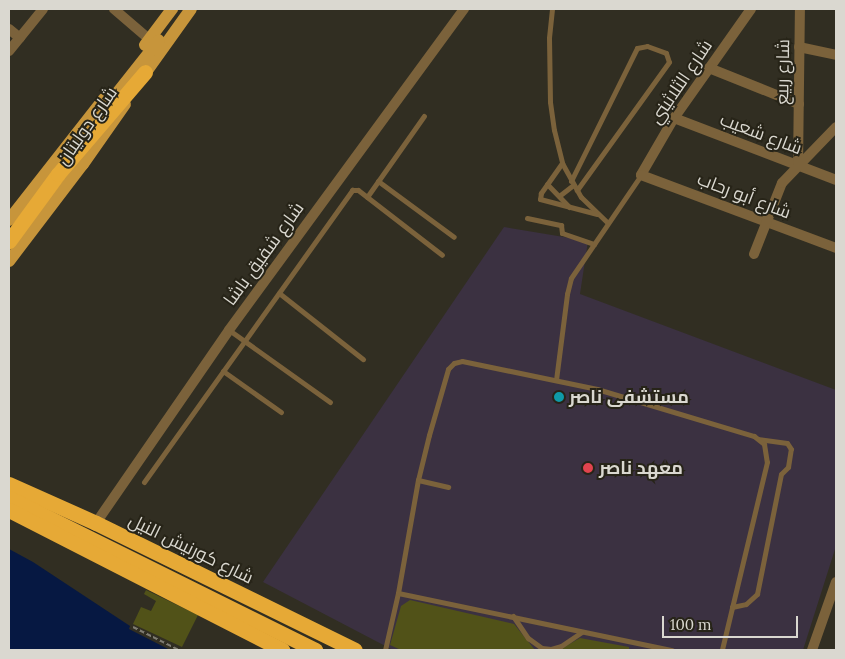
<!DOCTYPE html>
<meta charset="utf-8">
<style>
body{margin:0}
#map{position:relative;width:845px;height:659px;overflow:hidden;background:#312e22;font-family:Lora,Cairo,serif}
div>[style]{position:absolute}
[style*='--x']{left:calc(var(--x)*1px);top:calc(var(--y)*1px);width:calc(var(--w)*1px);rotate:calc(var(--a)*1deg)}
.medical>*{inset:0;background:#3b3141}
.green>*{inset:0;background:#515218}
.water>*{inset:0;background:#061842}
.path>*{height:2px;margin-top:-1px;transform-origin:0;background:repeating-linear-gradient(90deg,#7f7c72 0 5px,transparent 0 7.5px)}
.lane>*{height:5px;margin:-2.5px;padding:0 2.5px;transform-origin:2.5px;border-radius:2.5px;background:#7b623b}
.street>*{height:10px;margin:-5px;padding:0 5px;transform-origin:5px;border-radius:5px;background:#7b623b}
.primary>*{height:12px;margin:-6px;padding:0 6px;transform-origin:6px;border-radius:6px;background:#c7953b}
.highway>*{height:15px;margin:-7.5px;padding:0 7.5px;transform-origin:7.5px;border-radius:7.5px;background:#e6a936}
.dots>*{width:14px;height:14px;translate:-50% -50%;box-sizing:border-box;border:2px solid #272418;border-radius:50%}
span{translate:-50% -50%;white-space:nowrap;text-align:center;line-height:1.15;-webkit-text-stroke:4px #272418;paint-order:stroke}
.street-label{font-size:18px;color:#dad8d0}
.poi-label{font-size:18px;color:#dad8d0;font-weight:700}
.left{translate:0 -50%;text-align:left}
.frame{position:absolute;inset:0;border:10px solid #dad8d0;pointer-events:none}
.scale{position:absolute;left:662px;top:616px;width:136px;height:22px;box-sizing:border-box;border:2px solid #dad8d0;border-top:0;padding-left:6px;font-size:15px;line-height:18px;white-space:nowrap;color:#dad8d0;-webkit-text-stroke:4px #272418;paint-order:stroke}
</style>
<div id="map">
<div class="medical">
<i style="clip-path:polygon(504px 227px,588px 241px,580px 294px,836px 390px,836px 546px,803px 650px,393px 650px,263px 582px)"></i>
</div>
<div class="green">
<i style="clip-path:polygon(146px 590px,198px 615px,182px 647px,133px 624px,141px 607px,151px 611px,156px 601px,144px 594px)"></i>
<i style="clip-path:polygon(410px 600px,514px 624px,535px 650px,401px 650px,390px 645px,401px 606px)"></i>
<i style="clip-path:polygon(580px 638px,629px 647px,629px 650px,559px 650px)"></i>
</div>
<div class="water">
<i style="clip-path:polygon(9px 549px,33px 562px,130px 626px,129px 629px,170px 650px,9px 650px)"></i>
</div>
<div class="path">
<i style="--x:133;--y:627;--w:51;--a:26.6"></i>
</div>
<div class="lane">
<i style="--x:552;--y:9;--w:29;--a:96"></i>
<i style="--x:549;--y:38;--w:64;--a:89.1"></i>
<i style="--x:550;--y:102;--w:28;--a:82"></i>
<i style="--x:554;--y:130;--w:34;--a:76"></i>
<i style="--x:562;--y:163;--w:39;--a:61"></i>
<i style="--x:581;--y:197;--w:37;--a:44"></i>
<i style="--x:562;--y:163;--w:37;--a:125"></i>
<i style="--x:541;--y:193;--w:6;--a:99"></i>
<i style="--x:540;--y:199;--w:59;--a:14.7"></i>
<i style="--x:378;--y:181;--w:94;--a:36.4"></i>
<i style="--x:571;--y:181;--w:148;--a:-63.6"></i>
<i style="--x:637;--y:48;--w:10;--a:-11"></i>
<i style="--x:647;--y:46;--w:20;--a:20"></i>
<i style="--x:666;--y:53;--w:9;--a:72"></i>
<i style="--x:669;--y:62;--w:158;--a:125.7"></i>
<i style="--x:547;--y:184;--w:32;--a:46"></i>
<i style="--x:559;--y:196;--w:18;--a:-38"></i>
<i style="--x:367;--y:197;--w:99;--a:-54.9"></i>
<i style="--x:527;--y:218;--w:35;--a:12"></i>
<i style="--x:561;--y:225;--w:8;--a:83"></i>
<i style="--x:562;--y:233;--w:34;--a:19"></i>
<i style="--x:279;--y:293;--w:107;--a:38.2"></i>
<i style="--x:229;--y:330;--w:124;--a:35.5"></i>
<i style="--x:223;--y:371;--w:71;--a:35.3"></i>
<i style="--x:556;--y:380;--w:87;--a:-82.7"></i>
<i style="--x:567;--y:294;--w:16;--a:-76"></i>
<i style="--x:571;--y:278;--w:125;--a:-55.8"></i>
<i style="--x:418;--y:480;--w:31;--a:13"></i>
<i style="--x:144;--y:482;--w:359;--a:-54.5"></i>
<i style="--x:352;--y:190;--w:6;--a:0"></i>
<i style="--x:358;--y:190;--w:106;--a:37.7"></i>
<i style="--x:398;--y:593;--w:280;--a:11.8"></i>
<i style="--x:732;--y:607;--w:14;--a:-12"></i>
<i style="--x:746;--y:604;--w:15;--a:-42"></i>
<i style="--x:757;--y:594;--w:122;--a:-78.7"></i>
<i style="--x:781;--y:474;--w:10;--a:-45"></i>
<i style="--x:788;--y:467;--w:18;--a:-81"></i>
<i style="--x:791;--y:449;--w:7;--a:-124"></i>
<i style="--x:787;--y:443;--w:28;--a:-172"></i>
<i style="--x:513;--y:616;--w:27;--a:56"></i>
<i style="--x:528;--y:638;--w:17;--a:36"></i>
<i style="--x:542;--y:648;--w:9;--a:6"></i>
<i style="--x:551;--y:649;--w:10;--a:-17"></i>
<i style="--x:561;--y:646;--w:25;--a:-34"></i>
<i style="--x:385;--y:650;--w:58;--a:-77.2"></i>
<i style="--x:398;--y:593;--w:115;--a:-80"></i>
<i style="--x:418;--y:480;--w:46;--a:-76.3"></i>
<i style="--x:429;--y:435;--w:69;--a:-73.9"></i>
<i style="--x:448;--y:369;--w:8;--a:-45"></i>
<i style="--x:454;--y:363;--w:8;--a:-14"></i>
<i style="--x:462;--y:361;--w:138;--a:11.7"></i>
<i style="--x:597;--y:389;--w:164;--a:16.7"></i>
<i style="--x:754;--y:436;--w:13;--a:39"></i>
<i style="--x:764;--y:444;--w:18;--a:81"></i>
<i style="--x:767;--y:462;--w:193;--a:103.5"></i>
</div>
<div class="street">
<i style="--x:114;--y:9;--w:46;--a:40.6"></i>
<i style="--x:751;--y:9;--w:133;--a:125.2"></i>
<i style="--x:674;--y:118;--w:66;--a:120.1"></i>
<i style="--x:641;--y:175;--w:208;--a:20.5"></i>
<i style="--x:9;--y:29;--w:14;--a:39"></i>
<i style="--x:799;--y:47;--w:38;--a:12"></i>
<i style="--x:9;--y:51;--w:54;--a:-51"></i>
<i style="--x:709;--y:68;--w:97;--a:21.8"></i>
<i style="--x:674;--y:118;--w:173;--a:20.9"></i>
<i style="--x:798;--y:166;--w:157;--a:-89.3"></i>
<i style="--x:754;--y:254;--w:76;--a:-68.5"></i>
<i style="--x:782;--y:183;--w:78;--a:-46"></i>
<i style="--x:96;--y:523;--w:234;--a:-55.4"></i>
<i style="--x:229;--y:330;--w:398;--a:-53.8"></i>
<i style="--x:812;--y:650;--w:72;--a:-70.6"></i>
</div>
<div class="primary">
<i style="--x:145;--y:45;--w:45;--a:-53.1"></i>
<i style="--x:141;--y:79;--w:86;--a:-54.5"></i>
<i style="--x:103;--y:111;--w:90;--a:-51.7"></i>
<i style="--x:9;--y:220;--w:154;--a:-51.9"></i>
<i style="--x:9;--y:261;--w:122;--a:-52.7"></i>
<i style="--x:83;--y:164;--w:73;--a:-55"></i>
</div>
<div class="highway">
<i style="--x:9;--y:241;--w:83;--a:-53.8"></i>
<i style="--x:58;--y:174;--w:134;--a:-49.5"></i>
<i style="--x:9;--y:484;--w:95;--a:24.1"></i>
<i style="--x:96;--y:523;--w:288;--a:26.1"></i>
<i style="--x:9;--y:498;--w:342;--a:26.4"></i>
<i style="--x:9;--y:510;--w:307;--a:27.1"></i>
</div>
<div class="dots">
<i style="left:559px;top:397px;background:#0f9aa8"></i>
<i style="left:588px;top:468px;background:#e0444e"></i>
</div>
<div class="street-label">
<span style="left:783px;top:72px;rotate:-89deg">شارع ربيع</span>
<span style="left:681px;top:82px;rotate:-56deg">شارع الثلاثيني</span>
<span style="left:87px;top:126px;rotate:-55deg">شارع دوليتان</span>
<span style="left:761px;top:134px;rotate:21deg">شارع شعيب</span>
<span style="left:744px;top:196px;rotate:21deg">شارع أبو رحاب</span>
<span style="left:264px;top:254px;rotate:-54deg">شارع شفيق باشا</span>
<span style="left:191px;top:549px;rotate:26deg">شارع كورنيش النيل</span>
</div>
<div class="poi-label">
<span class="left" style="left:569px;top:397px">مستشفى ناصر</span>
<span class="left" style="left:599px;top:468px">معهد ناصر</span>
</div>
<div class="frame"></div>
<div class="scale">100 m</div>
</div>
